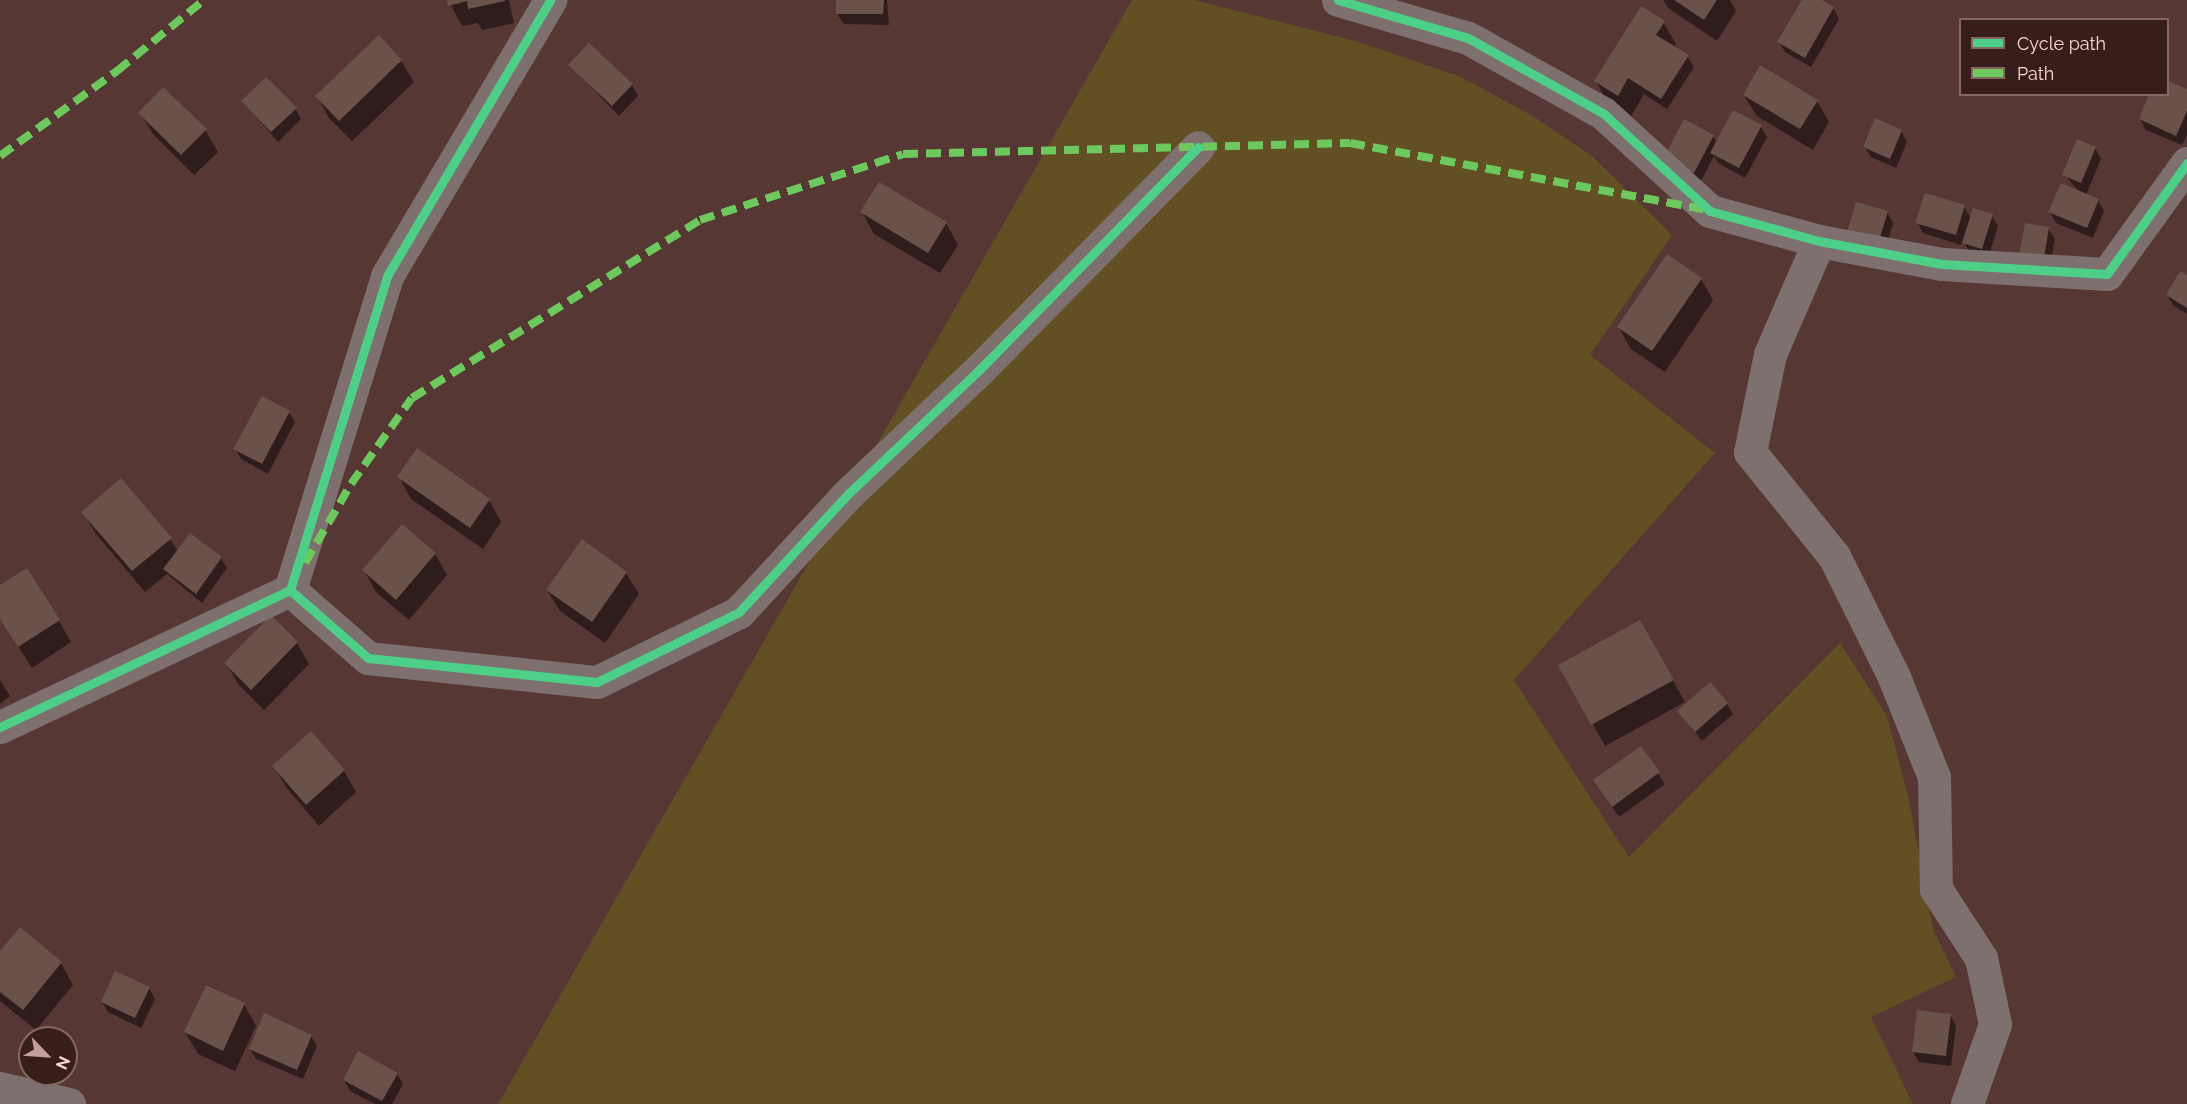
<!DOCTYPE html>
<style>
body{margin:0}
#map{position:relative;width:2187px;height:1104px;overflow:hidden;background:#563733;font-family:Raleway,sans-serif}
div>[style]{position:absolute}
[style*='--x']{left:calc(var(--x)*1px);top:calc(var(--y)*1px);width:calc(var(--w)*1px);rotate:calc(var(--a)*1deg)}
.green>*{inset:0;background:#624f23}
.shadow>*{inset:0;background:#0007}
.building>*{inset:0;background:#6a524a}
.minor>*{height:33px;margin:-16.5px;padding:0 16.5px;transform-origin:16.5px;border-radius:16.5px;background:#7d706e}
.quiet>*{height:8px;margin-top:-4px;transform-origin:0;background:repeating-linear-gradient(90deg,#6dc95d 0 15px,transparent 0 23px)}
.cycleway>*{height:9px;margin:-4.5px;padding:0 4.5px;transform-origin:4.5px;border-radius:4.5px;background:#4dcf88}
span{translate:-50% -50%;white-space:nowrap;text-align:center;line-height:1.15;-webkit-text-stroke:4.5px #381e1a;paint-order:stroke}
.legend{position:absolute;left:1959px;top:18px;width:210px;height:78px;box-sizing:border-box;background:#381e1a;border:2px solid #866863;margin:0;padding:8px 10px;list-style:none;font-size:18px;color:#fcd7d1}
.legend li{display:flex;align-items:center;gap:12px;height:30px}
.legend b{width:30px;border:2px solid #866863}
.north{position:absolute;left:18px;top:1026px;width:60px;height:60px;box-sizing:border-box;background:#381e1a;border:2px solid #866863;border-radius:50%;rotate:115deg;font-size:16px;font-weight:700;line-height:24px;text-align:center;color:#fcd7d1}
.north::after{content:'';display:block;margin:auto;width:21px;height:27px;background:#c29f9a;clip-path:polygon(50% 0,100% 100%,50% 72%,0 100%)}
</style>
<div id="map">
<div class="green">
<i style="clip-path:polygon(1132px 0,1194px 0,1359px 42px,1461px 77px,1533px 116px,1592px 156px,1672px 235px,1590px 355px,1715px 453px,1514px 680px,1629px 857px,1840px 643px,1887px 716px,1909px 800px,1933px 929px,1956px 977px,1871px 1017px,1913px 1104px,498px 1104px)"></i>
</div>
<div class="shadow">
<i style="clip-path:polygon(448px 0,509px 0,514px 23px,482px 30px,478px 23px,462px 26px)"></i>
<i style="clip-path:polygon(838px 0,887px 0,889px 25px,844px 24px,837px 14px)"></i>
<i style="clip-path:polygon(1663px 0,1730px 0,1736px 11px,1717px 41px,1668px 8px)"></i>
<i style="clip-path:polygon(1804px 0,1819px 0,1833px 8px,1839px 19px,1811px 67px,1785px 52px,1779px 42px)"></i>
<i style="clip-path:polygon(1663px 22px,1676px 44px,1673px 48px,1687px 56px,1694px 67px,1667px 109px,1644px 94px,1631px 116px,1608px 103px,1596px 81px)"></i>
<i style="clip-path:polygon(379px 37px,401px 61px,414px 82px,352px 141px,329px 118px,317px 96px)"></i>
<i style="clip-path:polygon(570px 65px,632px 85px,638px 96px,619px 116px)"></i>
<i style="clip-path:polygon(2168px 82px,2187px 91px,2187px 135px,2182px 145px,2146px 130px,2140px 119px,2168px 94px)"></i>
<i style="clip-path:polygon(1744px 95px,1817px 101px,1829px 122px,1813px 150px,1757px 116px)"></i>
<i style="clip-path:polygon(243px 101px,295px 108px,301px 119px,278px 142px)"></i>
<i style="clip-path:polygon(140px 113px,205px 130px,218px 152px,194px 175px,153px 134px)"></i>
<i style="clip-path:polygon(1761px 127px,1767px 137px,1745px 178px,1718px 163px,1714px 156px,1700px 183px,1671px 168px,1713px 136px,1717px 143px)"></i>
<i style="clip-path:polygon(1901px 131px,1907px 142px,1896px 168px,1871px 157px,1865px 147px)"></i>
<i style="clip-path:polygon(2095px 148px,2101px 159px,2086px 195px,2098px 200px,2104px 211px,2093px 238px,2056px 223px,2050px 212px,2079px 192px,2064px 174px)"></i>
<i style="clip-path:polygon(1964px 207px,1971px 219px,1992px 216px,1998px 226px,1988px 259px,1970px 253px,1963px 241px,1961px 245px,1923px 233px,1917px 222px)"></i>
<i style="clip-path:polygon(862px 212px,946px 223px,958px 245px,940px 273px,874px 234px)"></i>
<i style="clip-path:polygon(1887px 212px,1893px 223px,1880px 268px,1850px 259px)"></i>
<i style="clip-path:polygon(2048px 228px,2055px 239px,2048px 275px,2026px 271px)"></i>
<i style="clip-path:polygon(2187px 277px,2187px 314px,2173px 305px,2167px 295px)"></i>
<i style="clip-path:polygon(1701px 279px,1713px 300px,1665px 372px,1631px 349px,1619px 328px)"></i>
<i style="clip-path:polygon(289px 412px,295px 422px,268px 474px,241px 459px,235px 449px)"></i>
<i style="clip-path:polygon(399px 477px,489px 500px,501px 522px,483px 549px,411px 499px)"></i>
<i style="clip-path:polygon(83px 512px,170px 539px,178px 551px,221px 558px,227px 568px,202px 603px,167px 574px,145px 592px,96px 534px)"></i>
<i style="clip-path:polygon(435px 554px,447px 575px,409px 620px,376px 592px,364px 570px)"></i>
<i style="clip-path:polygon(626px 573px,639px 594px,605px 643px,560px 611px,547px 590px)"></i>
<i style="clip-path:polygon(0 587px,59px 621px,71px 642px,32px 668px,0 618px)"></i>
<i style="clip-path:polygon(271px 617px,297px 643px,309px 664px,264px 710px,238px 684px,226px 663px)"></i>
<i style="clip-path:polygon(1652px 643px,1685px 702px,1605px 746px,1560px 665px)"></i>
<i style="clip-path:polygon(0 680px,10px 696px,0 704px)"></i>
<i style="clip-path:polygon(1727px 704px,1733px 714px,1702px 741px,1679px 711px)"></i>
<i style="clip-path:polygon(1641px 748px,1665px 784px,1619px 817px,1601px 791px)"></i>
<i style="clip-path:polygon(274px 766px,344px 771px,356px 792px,319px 826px,286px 787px)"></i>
<i style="clip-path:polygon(20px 930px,61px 963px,73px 985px,36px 1030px,0 1001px,0 993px,29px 1014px,0 989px,0 954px)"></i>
<i style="clip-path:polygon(149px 988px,155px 999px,141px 1028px,108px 1012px,102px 1002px)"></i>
<i style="clip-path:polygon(244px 1004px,256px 1026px,235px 1071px,198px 1054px,185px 1032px)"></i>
<i style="clip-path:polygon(1950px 1015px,1956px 1026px,1951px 1066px,1919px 1062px,1913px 1052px)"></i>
<i style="clip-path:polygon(311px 1036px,317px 1046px,303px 1079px,256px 1059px,250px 1049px)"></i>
<i style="clip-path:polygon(397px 1074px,403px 1084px,392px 1104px,375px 1104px,350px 1091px,344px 1080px)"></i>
</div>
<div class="building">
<i style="clip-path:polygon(447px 0,505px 0,505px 1px,468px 9px,467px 1px,448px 6px)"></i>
<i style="clip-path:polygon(836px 0,884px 0,883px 14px,836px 14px)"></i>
<i style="clip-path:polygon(1674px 0,1717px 0,1704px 20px)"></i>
<i style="clip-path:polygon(1802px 0,1822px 0,1834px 7px,1805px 58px,1777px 42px)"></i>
<i style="clip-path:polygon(1641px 6px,1665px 21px,1656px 35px,1689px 55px,1661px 99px,1628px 78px,1618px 96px,1594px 81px)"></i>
<i style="clip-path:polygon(379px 35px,402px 60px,339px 121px,315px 96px)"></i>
<i style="clip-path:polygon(589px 43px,633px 84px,612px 106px,568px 65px)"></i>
<i style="clip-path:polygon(1760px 65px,1818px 100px,1800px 129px,1743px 95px)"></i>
<i style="clip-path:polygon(266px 77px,297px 108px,271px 132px,241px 101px)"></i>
<i style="clip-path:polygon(2168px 81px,2187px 89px,2187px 111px,2176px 136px,2139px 119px,2149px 94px,2168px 94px)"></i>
<i style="clip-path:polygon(163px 87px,207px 129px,181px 155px,138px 113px)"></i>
<i style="clip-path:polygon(1733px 110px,1762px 125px,1739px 168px,1710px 153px)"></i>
<i style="clip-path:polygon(1875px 118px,1902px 130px,1890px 159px,1863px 147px)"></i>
<i style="clip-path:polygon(1684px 119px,1714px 135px,1694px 173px,1664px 157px)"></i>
<i style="clip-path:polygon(2077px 139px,2096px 147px,2081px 183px,2062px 175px)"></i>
<i style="clip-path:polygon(879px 182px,947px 222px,928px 253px,860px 212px)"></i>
<i style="clip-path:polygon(2061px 183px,2099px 199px,2087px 228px,2048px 212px)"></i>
<i style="clip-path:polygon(1925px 193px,1965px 205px,1956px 235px,1915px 223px)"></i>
<i style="clip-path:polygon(1856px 202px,1888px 211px,1874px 258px,1842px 249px)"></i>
<i style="clip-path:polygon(1973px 208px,1993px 214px,1982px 249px,1962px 243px)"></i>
<i style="clip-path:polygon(2025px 223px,2049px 227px,2043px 265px,2018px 261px)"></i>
<i style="clip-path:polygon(1667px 254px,1702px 278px,1652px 351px,1617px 327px)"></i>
<i style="clip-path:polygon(2180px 271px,2187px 275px,2187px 308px,2166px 295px)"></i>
<i style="clip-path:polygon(262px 396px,290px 411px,262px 464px,233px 449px)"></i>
<i style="clip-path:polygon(417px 448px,490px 499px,470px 528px,397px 477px)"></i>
<i style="clip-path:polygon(121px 478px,172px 538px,132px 571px,81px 512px)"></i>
<i style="clip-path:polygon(402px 524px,436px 553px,396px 600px,362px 570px)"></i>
<i style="clip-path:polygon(190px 533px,222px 557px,196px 594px,163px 569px)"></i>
<i style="clip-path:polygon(582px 539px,627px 572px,592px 622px,546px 590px)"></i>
<i style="clip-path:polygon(27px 568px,60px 620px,18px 647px,0 619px,0 585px)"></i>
<i style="clip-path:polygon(271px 615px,298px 642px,251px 690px,224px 663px)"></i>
<i style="clip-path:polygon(1640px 620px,1674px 680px,1591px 725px,1558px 665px)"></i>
<i style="clip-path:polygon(1710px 682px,1728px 703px,1695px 732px,1677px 711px)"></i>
<i style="clip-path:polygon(311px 731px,345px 770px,306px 805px,272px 766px)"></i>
<i style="clip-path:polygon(1641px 746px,1660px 772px,1612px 807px,1593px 780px)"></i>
<i style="clip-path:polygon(20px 927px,62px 962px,23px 1010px,0 991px,0 951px)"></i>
<i style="clip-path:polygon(115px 971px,150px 987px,135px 1018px,101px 1002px)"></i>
<i style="clip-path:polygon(206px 985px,245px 1003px,223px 1051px,184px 1032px)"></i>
<i style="clip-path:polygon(1917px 1010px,1951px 1014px,1946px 1056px,1912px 1052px)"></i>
<i style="clip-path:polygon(264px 1013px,312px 1035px,297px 1070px,249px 1049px)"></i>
<i style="clip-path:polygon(358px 1051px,398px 1073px,382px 1101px,343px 1080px)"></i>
</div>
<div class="minor">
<i style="--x:1338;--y:0;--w:135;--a:16.3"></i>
<i style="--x:1468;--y:38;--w:154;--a:29.1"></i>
<i style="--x:1603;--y:113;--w:145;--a:42.5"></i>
<i style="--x:1710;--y:211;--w:113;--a:15.4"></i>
<i style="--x:1819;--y:241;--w:125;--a:10.6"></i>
<i style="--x:1942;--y:264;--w:165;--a:3.5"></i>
<i style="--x:2107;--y:274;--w:137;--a:-54.2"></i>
<i style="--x:1819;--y:241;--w:123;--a:113.4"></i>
<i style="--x:1770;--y:354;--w:100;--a:101.5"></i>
<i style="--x:1750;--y:452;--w:134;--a:51.1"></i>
<i style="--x:1834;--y:556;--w:135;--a:63.6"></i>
<i style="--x:1894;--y:677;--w:108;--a:68.2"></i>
<i style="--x:1934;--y:777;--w:112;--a:89"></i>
<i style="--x:1936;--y:889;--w:82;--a:56.9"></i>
<i style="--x:1981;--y:958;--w:67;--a:78"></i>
<i style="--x:1995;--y:1024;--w:85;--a:109.3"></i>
<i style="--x:290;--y:590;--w:103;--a:41.1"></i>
<i style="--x:368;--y:658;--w:230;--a:6"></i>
<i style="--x:597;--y:682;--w:158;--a:-26.2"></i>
<i style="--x:739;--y:612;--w:162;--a:-47.3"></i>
<i style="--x:849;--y:493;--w:180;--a:-43.4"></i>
<i style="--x:980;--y:369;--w:311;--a:-45.5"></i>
<i style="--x:0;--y:727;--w:321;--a:-25.3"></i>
<i style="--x:290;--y:590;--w:329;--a:-72.8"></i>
<i style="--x:387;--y:276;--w:321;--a:-59.4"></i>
<i style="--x:0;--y:1088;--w:71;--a:13.1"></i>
</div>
<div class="quiet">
<i style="--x:0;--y:156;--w:145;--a:-36"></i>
<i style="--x:117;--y:71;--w:112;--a:-39.2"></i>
<i style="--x:305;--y:563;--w:91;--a:-59.8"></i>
<i style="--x:351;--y:484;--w:105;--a:-54.7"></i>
<i style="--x:412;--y:398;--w:339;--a:-31.7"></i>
<i style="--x:700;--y:220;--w:213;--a:-18"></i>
<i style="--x:903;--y:154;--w:447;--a:-1.4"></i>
<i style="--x:1350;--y:143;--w:364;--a:10.6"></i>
</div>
<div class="cycleway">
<i style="--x:1338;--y:0;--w:135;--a:16.3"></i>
<i style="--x:1468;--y:38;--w:154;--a:29.1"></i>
<i style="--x:1603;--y:113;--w:145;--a:42.5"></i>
<i style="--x:1710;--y:211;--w:113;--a:15.4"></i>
<i style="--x:1819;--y:241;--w:125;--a:10.6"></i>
<i style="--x:1942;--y:264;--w:165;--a:3.5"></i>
<i style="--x:2107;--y:274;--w:137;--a:-54.2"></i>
<i style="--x:290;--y:590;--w:103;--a:41.1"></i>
<i style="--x:368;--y:658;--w:230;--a:6"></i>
<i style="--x:597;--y:682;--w:158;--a:-26.2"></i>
<i style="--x:739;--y:612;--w:162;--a:-47.3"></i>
<i style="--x:849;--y:493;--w:180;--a:-43.4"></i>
<i style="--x:980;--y:369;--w:311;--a:-45.5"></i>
<i style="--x:0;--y:727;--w:321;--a:-25.3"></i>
<i style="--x:290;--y:590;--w:329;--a:-72.8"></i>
<i style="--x:387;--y:276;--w:321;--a:-59.4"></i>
</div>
<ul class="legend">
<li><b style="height:8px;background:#4dcf88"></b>Cycle path</li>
<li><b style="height:8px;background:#6dc95d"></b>Path</li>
</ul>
<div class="north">N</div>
</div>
